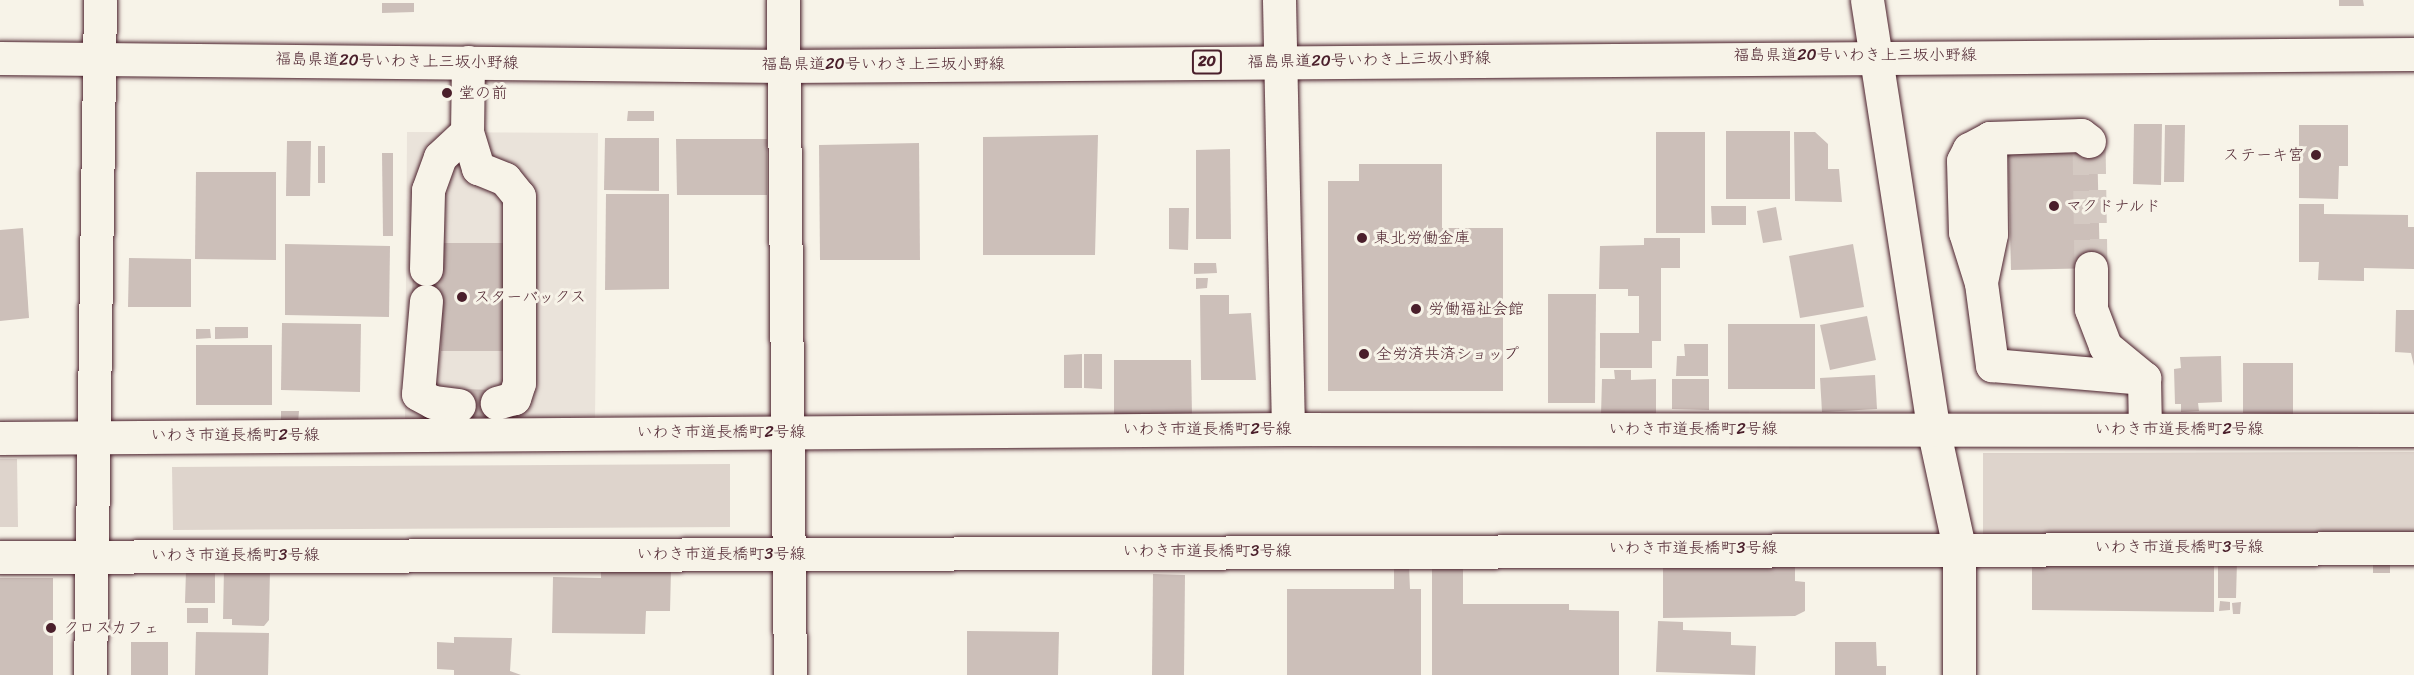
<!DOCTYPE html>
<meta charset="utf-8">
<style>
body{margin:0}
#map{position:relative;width:2414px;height:675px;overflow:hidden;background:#f7f3e8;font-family:Sriracha,"Klee One",sans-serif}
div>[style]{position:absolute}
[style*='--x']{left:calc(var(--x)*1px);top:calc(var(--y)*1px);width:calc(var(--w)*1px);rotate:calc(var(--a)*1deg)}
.built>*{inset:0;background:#eae3da}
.green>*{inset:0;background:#ded4cc}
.building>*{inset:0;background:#ccbfb9}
.minor-tunnel>*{height:33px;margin-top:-16.5px;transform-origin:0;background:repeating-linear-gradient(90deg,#d4c9c2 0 33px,transparent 0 49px)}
.roads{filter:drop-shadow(0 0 2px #4a1f2b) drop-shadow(0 0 2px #4a1f2b)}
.minor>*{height:33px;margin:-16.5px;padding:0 16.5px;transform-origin:16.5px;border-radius:16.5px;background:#f7f3e8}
.major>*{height:33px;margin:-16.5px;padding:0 16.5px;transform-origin:16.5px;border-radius:16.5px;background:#f7f3e8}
.dots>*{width:16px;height:16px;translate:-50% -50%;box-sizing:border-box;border:3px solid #f7f3e8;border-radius:50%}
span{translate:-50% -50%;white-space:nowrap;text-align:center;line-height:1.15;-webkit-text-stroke:6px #f7f3e8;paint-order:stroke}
.shield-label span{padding:2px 4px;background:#f7f3e8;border:2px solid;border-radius:4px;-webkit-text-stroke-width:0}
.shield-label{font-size:15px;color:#4a1f2b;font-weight:700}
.street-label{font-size:16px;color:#4a1f2b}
.poi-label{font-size:16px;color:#4a1f2b}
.left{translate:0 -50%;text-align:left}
.right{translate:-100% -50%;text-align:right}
</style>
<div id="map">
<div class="built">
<i style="clip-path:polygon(407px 132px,598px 133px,595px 421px,405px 419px)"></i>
</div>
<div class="green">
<i style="clip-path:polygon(2414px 452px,2414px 532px,1983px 534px,1983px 453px)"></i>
<i style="clip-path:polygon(0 459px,17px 459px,18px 527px,0 527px)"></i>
<i style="clip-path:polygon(730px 464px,730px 527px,173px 530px,172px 467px)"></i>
</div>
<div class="building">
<i style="clip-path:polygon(2339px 0,2363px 0,2364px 6px,2339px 6px)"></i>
<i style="clip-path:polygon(382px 3px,414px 3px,414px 12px,382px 13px)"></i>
<i style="clip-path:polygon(628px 111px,654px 111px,654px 121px,627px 121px)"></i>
<i style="clip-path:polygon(2134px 124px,2162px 124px,2161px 185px,2133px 184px)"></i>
<i style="clip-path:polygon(2165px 125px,2185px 125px,2184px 182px,2164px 182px)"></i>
<i style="clip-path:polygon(2299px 125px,2348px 125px,2348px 166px,2339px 166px,2338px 199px,2299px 198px)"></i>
<i style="clip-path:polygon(1726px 131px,1790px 131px,1790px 199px,1726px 199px)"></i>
<i style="clip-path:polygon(1656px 132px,1705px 132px,1705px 233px,1656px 233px)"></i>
<i style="clip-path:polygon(1794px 132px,1815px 132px,1828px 144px,1828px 169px,1839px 169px,1842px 202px,1795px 201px)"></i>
<i style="clip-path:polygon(1098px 135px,1095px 255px,983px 255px,983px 137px)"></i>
<i style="clip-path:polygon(605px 138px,659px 138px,659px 191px,604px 190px)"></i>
<i style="clip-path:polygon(676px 139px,767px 139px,767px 195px,677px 195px)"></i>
<i style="clip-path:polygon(287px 141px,311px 141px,310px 196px,286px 196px)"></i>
<i style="clip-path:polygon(2097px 141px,2100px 268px,2011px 270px,2008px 143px)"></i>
<i style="clip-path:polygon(919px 143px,920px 260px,820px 260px,819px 145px)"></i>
<i style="clip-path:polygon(318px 146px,325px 146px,325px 183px,318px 183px)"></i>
<i style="clip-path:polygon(1230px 149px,1231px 239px,1196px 239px,1196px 150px)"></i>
<i style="clip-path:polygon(382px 153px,393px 153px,393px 236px,383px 236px)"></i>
<i style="clip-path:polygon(1359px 164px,1442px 164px,1442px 228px,1503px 228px,1503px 391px,1328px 391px,1328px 181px,1359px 181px)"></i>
<i style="clip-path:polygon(196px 172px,276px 172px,276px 260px,195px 259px)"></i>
<i style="clip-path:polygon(606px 194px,669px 194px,669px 289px,605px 290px)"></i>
<i style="clip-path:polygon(2299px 204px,2324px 204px,2324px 214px,2408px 215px,2408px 227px,2414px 227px,2414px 269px,2364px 268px,2364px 281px,2318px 280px,2319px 262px,2299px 262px)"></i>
<i style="clip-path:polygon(1711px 206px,1746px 206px,1746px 225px,1712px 225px)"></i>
<i style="clip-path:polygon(1776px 207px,1782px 240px,1763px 243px,1757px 211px)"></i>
<i style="clip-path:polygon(1169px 208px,1189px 208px,1188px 250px,1169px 249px)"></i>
<i style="clip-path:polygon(23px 228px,29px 318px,0 321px,0 230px)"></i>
<i style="clip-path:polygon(1644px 238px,1680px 238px,1680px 268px,1661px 268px,1661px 341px,1652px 341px,1652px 368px,1600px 368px,1600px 333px,1639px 333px,1639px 296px,1628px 296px,1628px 289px,1599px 289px,1600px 246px,1644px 245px)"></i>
<i style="clip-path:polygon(441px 243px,507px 243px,507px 351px,441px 351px,441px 301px,412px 301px,413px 269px)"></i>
<i style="clip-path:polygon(285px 244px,390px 246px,389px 317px,285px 315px)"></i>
<i style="clip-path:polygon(1853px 244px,1864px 307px,1800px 318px,1789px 256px)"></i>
<i style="clip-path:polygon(129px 258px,191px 259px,191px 307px,128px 307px)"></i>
<i style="clip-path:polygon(1194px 263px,1216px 263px,1217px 273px,1194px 274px)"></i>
<i style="clip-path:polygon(1196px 278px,1208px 278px,1207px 288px,1196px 289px)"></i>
<i style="clip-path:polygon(1548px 294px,1596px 294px,1595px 403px,1548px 403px)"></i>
<i style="clip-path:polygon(1200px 295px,1229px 295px,1229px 314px,1251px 313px,1256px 380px,1201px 380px)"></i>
<i style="clip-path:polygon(2396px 310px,2414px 310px,2414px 366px,2411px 353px,2395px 352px)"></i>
<i style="clip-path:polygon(1867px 316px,1876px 360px,1830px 370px,1820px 325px)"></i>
<i style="clip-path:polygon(282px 323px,361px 324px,360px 392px,281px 390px)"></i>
<i style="clip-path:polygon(1728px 324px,1815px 324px,1815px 389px,1728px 389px)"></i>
<i style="clip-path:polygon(215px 327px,248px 327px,248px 338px,215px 339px)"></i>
<i style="clip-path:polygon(196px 329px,210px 329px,211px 338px,196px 339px)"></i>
<i style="clip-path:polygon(1684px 344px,1708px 344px,1708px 376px,1676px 376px,1677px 356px,1685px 356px)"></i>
<i style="clip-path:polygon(196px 345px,272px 345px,272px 405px,196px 405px)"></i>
<i style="clip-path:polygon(1082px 354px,1082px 388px,1064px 388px,1064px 355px)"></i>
<i style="clip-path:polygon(1084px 354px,1102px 354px,1102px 389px,1084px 388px)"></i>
<i style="clip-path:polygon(2221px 356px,2222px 402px,2198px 403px,2199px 411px,2181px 412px,2181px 404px,2175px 404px,2174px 369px,2181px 368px,2180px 357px)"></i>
<i style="clip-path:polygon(1114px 360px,1191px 360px,1192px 416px,1114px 416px)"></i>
<i style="clip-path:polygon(2243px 363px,2293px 363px,2293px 414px,2243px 413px)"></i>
<i style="clip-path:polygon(1614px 370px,1631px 370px,1631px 380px,1656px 379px,1656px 415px,1601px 415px,1602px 379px,1615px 379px)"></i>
<i style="clip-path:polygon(1875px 375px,1877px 409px,1822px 412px,1820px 378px)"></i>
<i style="clip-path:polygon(1672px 379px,1709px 379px,1709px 410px,1672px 409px)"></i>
<i style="clip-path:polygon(463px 389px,494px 390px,494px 418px,463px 417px)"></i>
<i style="clip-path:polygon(281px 411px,299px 411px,298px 423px,281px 422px)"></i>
<i style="clip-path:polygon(1795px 560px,1795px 581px,1805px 582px,1805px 611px,1795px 616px,1663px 618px,1663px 561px)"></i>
<i style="clip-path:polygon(2032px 561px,2214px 562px,2214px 612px,2032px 610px)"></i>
<i style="clip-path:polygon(2218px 561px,2237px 561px,2236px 598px,2218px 598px)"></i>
<i style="clip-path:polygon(2373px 561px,2390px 562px,2390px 573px,2373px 573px)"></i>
<i style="clip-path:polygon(1394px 565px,1409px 566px,1410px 589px,1421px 589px,1421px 675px,1287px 675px,1287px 589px,1394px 589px)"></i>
<i style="clip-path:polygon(1432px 565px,1463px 565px,1463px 604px,1569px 604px,1569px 610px,1619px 611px,1619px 675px,1432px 675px)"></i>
<i style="clip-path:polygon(224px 568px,270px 569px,269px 620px,264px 626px,232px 625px,232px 619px,223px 619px)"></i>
<i style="clip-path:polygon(186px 570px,215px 571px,215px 603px,185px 603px)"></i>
<i style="clip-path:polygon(601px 570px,671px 570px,670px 611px,646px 611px,645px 634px,552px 633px,553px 577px,601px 578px)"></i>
<i style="clip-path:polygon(1153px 574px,1185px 575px,1184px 675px,1152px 675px)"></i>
<i style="clip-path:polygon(0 578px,53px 578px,53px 675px,0 675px)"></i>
<i style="clip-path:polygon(2220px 601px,2230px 602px,2230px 610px,2219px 611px)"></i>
<i style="clip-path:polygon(2241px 602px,2240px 614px,2233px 614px,2232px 603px)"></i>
<i style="clip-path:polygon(187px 608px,208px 608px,208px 623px,187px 623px)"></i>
<i style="clip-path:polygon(1658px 621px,1683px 622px,1683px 630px,1731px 632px,1731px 645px,1756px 646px,1755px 675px,1656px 672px)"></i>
<i style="clip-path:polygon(967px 631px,1059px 632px,1058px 675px,967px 675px)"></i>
<i style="clip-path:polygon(196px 632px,269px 633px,268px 675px,195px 675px)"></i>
<i style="clip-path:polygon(454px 637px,512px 638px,510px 671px,521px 675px,454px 675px,454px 670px,437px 669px,437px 642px,454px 643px)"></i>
<i style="clip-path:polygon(131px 642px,168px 642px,168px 675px,131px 675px)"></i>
<i style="clip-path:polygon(1835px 642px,1876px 642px,1877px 666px,1886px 666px,1886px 675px,1835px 675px)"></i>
</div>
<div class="minor-tunnel">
<i style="--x:2089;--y:141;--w:127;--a:89.1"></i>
</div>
<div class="roads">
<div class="minor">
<i style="--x:783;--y:0;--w:675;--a:89.41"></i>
<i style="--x:1279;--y:0;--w:429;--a:88.8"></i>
<i style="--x:1867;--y:0;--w:433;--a:81.2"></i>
<i style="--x:1933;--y:428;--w:122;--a:77.7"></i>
<i style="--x:1959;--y:547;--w:128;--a:90"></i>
<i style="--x:468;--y:62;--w:70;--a:90.8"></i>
<i style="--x:467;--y:132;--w:38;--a:73"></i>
<i style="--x:478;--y:168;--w:29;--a:22"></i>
<i style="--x:505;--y:179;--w:22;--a:51"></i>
<i style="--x:519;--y:196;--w:187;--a:90"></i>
<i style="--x:519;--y:383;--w:16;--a:108"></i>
<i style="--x:514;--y:398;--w:18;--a:164"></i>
<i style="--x:2089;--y:141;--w:10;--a:-143"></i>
<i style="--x:2081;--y:135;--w:91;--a:178.1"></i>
<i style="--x:1990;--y:138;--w:24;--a:152"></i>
<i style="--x:1969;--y:149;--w:13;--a:117"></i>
<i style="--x:1963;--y:161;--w:71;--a:88.4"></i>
<i style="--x:1965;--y:232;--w:53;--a:72.6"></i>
<i style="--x:1981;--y:283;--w:83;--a:82.4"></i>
<i style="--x:1992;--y:365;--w:153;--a:4.9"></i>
<i style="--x:2091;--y:268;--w:41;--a:90"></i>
<i style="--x:2091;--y:309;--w:40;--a:69"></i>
<i style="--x:2105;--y:346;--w:50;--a:39.4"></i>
<i style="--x:2144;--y:378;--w:51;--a:88.9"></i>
<i style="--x:426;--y:269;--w:79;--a:-88.5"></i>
<i style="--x:428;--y:190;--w:35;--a:-70"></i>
<i style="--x:440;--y:157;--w:37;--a:-43"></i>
<i style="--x:1981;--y:282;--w:49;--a:-78.2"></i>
<i style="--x:1991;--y:234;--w:96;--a:-90.6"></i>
<i style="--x:426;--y:301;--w:93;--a:94.9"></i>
<i style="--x:418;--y:394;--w:17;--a:28"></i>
<i style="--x:433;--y:402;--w:26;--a:7"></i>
<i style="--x:0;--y:438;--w:1288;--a:-0.4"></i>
<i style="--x:1288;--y:429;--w:1126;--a:0.05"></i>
<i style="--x:0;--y:557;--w:2414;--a:-0.21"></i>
<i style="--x:90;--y:675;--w:675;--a:-89.15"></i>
</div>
<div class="major">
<i style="--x:0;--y:58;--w:785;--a:0.58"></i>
<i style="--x:785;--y:66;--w:1629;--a:-0.42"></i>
</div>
</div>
<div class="dots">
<i style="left:447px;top:93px;background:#4a1f2b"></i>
<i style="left:2316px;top:155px;background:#4a1f2b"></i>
<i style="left:2054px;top:206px;background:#4a1f2b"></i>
<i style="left:1362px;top:238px;background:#4a1f2b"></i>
<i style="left:462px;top:297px;background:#4a1f2b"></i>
<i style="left:1416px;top:309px;background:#4a1f2b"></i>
<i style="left:1364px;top:354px;background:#4a1f2b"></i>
<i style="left:51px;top:628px;background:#4a1f2b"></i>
</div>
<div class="shield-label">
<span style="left:1207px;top:62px">20</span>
</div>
<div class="street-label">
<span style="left:1855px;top:55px">福島県道20号いわき上三坂小野線</span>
<span style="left:1369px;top:60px;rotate:-1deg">福島県道20号いわき上三坂小野線</span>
<span style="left:397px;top:61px;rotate:1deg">福島県道20号いわき上三坂小野線</span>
<span style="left:883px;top:64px">福島県道20号いわき上三坂小野線</span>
<span style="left:1207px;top:429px">いわき市道長橋町2号線</span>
<span style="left:1693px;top:429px">いわき市道長橋町2号線</span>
<span style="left:2179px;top:429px">いわき市道長橋町2号線</span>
<span style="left:721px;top:432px">いわき市道長橋町2号線</span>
<span style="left:235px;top:435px">いわき市道長橋町2号線</span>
<span style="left:2179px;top:547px">いわき市道長橋町3号線</span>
<span style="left:1693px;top:548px">いわき市道長橋町3号線</span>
<span style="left:1207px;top:551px">いわき市道長橋町3号線</span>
<span style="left:721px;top:554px">いわき市道長橋町3号線</span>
<span style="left:235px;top:555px">いわき市道長橋町3号線</span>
</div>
<div class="poi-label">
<span class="left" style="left:459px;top:93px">堂の前</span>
<span class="right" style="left:2304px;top:155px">ステーキ宮</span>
<span class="left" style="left:2066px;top:206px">マクドナルド</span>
<span class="left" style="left:1374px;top:238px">東北労働金庫</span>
<span class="left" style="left:474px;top:297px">スターバックス</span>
<span class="left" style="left:1428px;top:309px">労働福祉会館</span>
<span class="left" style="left:1376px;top:354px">全労済共済ショップ</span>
<span class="left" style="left:63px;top:628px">クロスカフェ</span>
</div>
</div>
